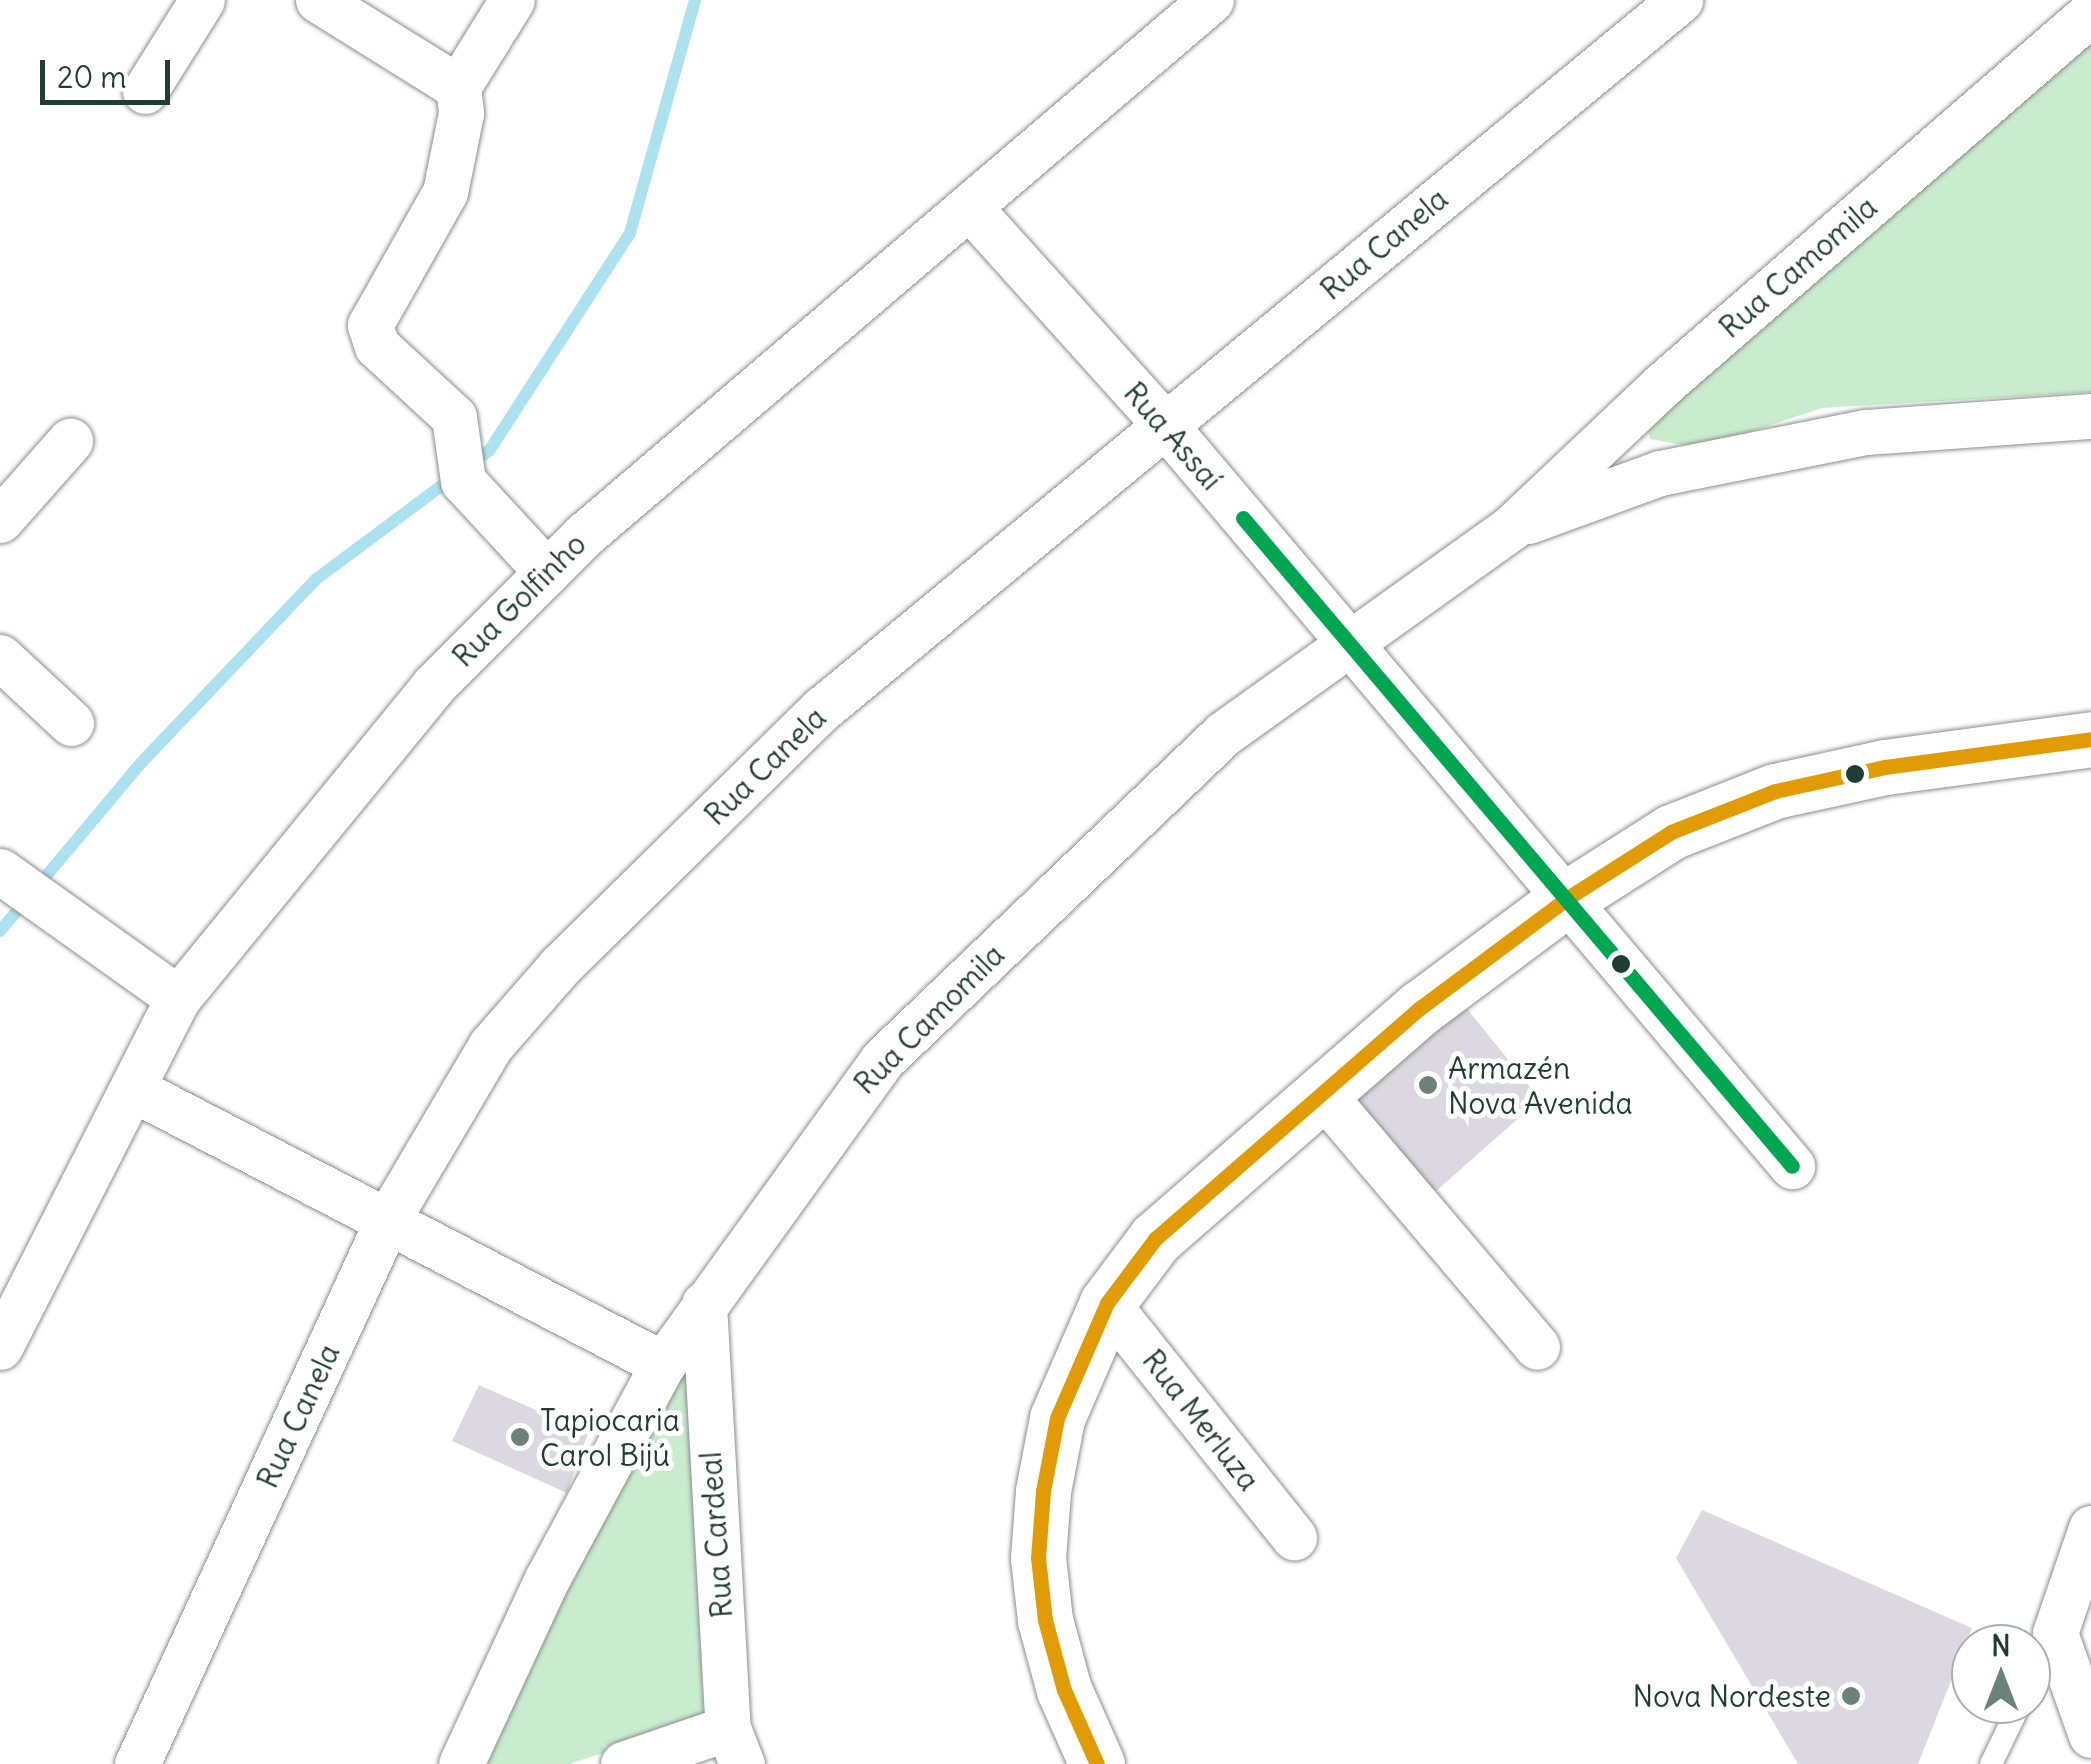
<!DOCTYPE html>
<meta charset="utf-8">
<style>
body{margin:0}
#map{position:relative;width:2091px;height:1764px;overflow:hidden;background:#fff;font-family:Delius,sans-serif}
div>[style]{position:absolute}
[style*='--x']{left:calc(var(--x)*1px);top:calc(var(--y)*1px);width:calc(var(--w)*1px);rotate:calc(var(--a)*1deg)}
.green>*{inset:0;background:#c9ecce}
.stream>*{height:12px;margin:-6px;padding:0 6px;transform-origin:6px;border-radius:6px;background:#ace2ef}
.building>*{inset:0;background:#dcd8e1}
.roads{filter:drop-shadow(0 0 2px #898f8d) drop-shadow(0 0 2px #898f8d)}
.service>*{height:22px;margin:-11px;padding:0 11px;transform-origin:11px;border-radius:11px;background:#fff}
.minor>*{height:45px;margin:-22.5px;padding:0 22.5px;transform-origin:22.5px;border-radius:22.5px;background:#fff}
.tertiary>*{height:55px;margin:-27.5px;padding:0 27.5px;transform-origin:27.5px;border-radius:27.5px;background:#fff}
.bus-1>*{height:15px;margin:-7.5px;padding:0 7.5px;transform-origin:7.5px;border-radius:7.5px;background:#e19c05}
.bus-2>*{height:15px;margin:-7.5px;padding:0 7.5px;transform-origin:7.5px;border-radius:7.5px;background:#00a651}
.dots>*{width:28px;height:28px;translate:-50% -50%;box-sizing:border-box;border:5px solid #fff;border-radius:50%}
span{translate:-50% -50%;white-space:nowrap;text-align:center;line-height:1.15;-webkit-text-stroke:10px #fff;paint-order:stroke}
.street-label{font-size:30px;color:#1f3d34}
.poi-label{font-size:30px;color:#1f3d34}
.left{translate:0 -50%;text-align:left}
.right{translate:-100% -50%;text-align:right}
.north{position:absolute;left:1951px;top:1624px;width:100px;height:100px;box-sizing:border-box;background:#fff;border:2px solid #a5b1ae;border-radius:50%;rotate:0deg;font-size:28px;font-weight:700;line-height:40px;text-align:center;color:#1f3d34}
.north::after{content:'';display:block;margin:auto;width:35px;height:45px;background:#6d817b;clip-path:polygon(50% 0,100% 100%,50% 72%,0 100%)}
.scale{position:absolute;left:40px;top:60px;width:130px;height:45px;box-sizing:border-box;border:5px solid #1f3d34;border-top:0;padding-left:12px;font-size:30px;line-height:35px;white-space:nowrap;color:#1f3d34;-webkit-text-stroke:8px #fff;paint-order:stroke}
</style>
<div id="map">
<div class="green">
<i style="clip-path:polygon(2091px 40px,2091px 392px,1822px 408px,1701px 448px,1650px 439px,1646px 421px)"></i>
<i style="clip-path:polygon(687px 1356px,704px 1720px,569px 1764px,488px 1764px,530px 1652px)"></i>
</div>
<div class="stream">
<i style="--x:468;--y:466;--w:26;--a:-36"></i>
<i style="--x:489;--y:451;--w:260;--a:-57.1"></i>
<i style="--x:630;--y:233;--w:242;--a:-74.4"></i>
<i style="--x:0;--y:931;--w:218;--a:-50"></i>
<i style="--x:140;--y:764;--w:254;--a:-46.4"></i>
<i style="--x:315;--y:580;--w:171;--a:-36.7"></i>
</div>
<div class="building">
<i style="clip-path:polygon(1464px 1005px,1540px 1099px,1435px 1192px,1349px 1096px)"></i>
<i style="clip-path:polygon(479px 1385px,588px 1433px,567px 1493px,452px 1441px)"></i>
<i style="clip-path:polygon(1702px 1510px,1972px 1628px,1918px 1764px,1798px 1764px,1676px 1558px)"></i>
</div>
<div class="roads">
<div class="service">
<i style="--x:2031;--y:1682;--w:51;--a:-64.4"></i>
<i style="--x:1991;--y:1764;--w:67;--a:-64.2"></i>
</div>
<div class="minor">
<i style="--x:318;--y:0;--w:165;--a:31.9"></i>
<i style="--x:458;--y:87;--w:102;--a:-58.2"></i>
<i style="--x:458;--y:87;--w:26;--a:83"></i>
<i style="--x:461;--y:113;--w:81;--a:101.4"></i>
<i style="--x:445;--y:192;--w:153;--a:119.4"></i>
<i style="--x:370;--y:325;--w:22;--a:72"></i>
<i style="--x:377;--y:346;--w:105;--a:42.7"></i>
<i style="--x:454;--y:417;--w:65;--a:82"></i>
<i style="--x:463;--y:481;--w:124;--a:47.3"></i>
<i style="--x:145;--y:91;--w:107;--a:-57.9"></i>
<i style="--x:969;--y:207;--w:293;--a:48"></i>
<i style="--x:1165;--y:425;--w:971;--a:49.76"></i>
<i style="--x:0;--y:520;--w:106;--a:-48.5"></i>
<i style="--x:1528;--y:521;--w:140;--a:-20"></i>
<i style="--x:1660;--y:473;--w:210;--a:-11.3"></i>
<i style="--x:1866;--y:432;--w:226;--a:-4.1"></i>
<i style="--x:0;--y:657;--w:97;--a:42.9"></i>
<i style="--x:0;--y:871;--w:219;--a:35.5"></i>
<i style="--x:133;--y:1089;--w:597;--a:27.42"></i>
<i style="--x:1321;--y:1092;--w:334;--a:49.7"></i>
<i style="--x:1107;--y:1303;--w:300;--a:51.4"></i>
<i style="--x:704;--y:1304;--w:425;--a:86.8"></i>
<i style="--x:728;--y:1728;--w:39;--a:69"></i>
<i style="--x:0;--y:1347;--w:392;--a:-63"></i>
<i style="--x:178;--y:998;--w:403;--a:-50.7"></i>
<i style="--x:433;--y:686;--w:214;--a:-45"></i>
<i style="--x:584;--y:535;--w:824;--a:-40.47"></i>
<i style="--x:2091;--y:1528;--w:111;--a:108.9"></i>
<i style="--x:2055;--y:1633;--w:108;--a:70.6"></i>
<i style="--x:137;--y:1764;--w:600;--a:-65.27"></i>
<i style="--x:388;--y:1219;--w:202;--a:-59.4"></i>
<i style="--x:491;--y:1045;--w:105;--a:-48.9"></i>
<i style="--x:560;--y:966;--w:368;--a:-44.5"></i>
<i style="--x:823;--y:708;--w:1112;--a:-39.56"></i>
<i style="--x:461;--y:1764;--w:204;--a:-65.1"></i>
<i style="--x:547;--y:1579;--w:244;--a:-61.7"></i>
<i style="--x:663;--y:1364;--w:375;--a:-54.2"></i>
<i style="--x:882;--y:1060;--w:472;--a:-43.7"></i>
<i style="--x:1223;--y:734;--w:355;--a:-35.6"></i>
<i style="--x:1512;--y:527;--w:207;--a:-43.4"></i>
<i style="--x:1662;--y:385;--w:568;--a:-40.93"></i>
<i style="--x:623;--y:1764;--w:111;--a:-18.9"></i>
</div>
<div class="tertiary">
<i style="--x:1097;--y:1764;--w:81;--a:-114"></i>
<i style="--x:1064;--y:1690;--w:73;--a:-105.2"></i>
<i style="--x:1045;--y:1620;--w:62;--a:-96.4"></i>
<i style="--x:1038;--y:1558;--w:67;--a:-85.7"></i>
<i style="--x:1043;--y:1491;--w:74;--a:-79.1"></i>
<i style="--x:1057;--y:1418;--w:125;--a:-66.5"></i>
<i style="--x:1107;--y:1303;--w:80;--a:-53.1"></i>
<i style="--x:1155;--y:1239;--w:352;--a:-41.1"></i>
<i style="--x:1420;--y:1008;--w:182;--a:-36.7"></i>
<i style="--x:1566;--y:899;--w:125;--a:-32.5"></i>
<i style="--x:1671;--y:832;--w:112;--a:-21.5"></i>
<i style="--x:1775;--y:791;--w:113;--a:-12.3"></i>
<i style="--x:1885;--y:767;--w:208;--a:-7.7"></i>
</div>
</div>
<div class="bus-1">
<i style="--x:1097;--y:1764;--w:81;--a:-114"></i>
<i style="--x:1064;--y:1690;--w:73;--a:-105.2"></i>
<i style="--x:1045;--y:1620;--w:62;--a:-96.4"></i>
<i style="--x:1038;--y:1558;--w:67;--a:-85.7"></i>
<i style="--x:1043;--y:1491;--w:74;--a:-79.1"></i>
<i style="--x:1057;--y:1418;--w:125;--a:-66.5"></i>
<i style="--x:1107;--y:1303;--w:80;--a:-53.1"></i>
<i style="--x:1155;--y:1239;--w:352;--a:-41.1"></i>
<i style="--x:1420;--y:1008;--w:182;--a:-36.7"></i>
<i style="--x:1566;--y:899;--w:125;--a:-32.5"></i>
<i style="--x:1671;--y:832;--w:112;--a:-21.5"></i>
<i style="--x:1775;--y:791;--w:113;--a:-12.3"></i>
<i style="--x:1885;--y:767;--w:208;--a:-7.7"></i>
</div>
<div class="bus-2">
<i style="--x:1243;--y:518;--w:849;--a:49.73"></i>
</div>
<div class="dots">
<i style="left:1855px;top:774px;background:#1f3d34"></i>
<i style="left:1621px;top:964px;background:#1f3d34"></i>
<i style="left:1428px;top:1085px;background:#6d817b"></i>
<i style="left:520px;top:1437px;background:#6d817b"></i>
<i style="left:1851px;top:1696px;background:#6d817b"></i>
</div>
<div class="street-label">
<span style="left:1384px;top:244px;rotate:-40deg">Rua Canela</span>
<span style="left:1798px;top:267px;rotate:-41deg">Rua Camomila</span>
<span style="left:1173px;top:436px;rotate:49deg">Rua Assaí</span>
<span style="left:519px;top:600px;rotate:-45deg">Rua Golfinho</span>
<span style="left:765px;top:766px;rotate:-44deg">Rua Canela</span>
<span style="left:929px;top:1019px;rotate:-45deg">Rua Camomila</span>
<span style="left:298px;top:1416px;rotate:-65deg">Rua Canela</span>
<span style="left:1201px;top:1420px;rotate:52deg">Rua Merluza</span>
<span style="left:716px;top:1535px;rotate:-94deg">Rua Cardeal</span>
</div>
<div class="poi-label">
<span class="left" style="left:1448px;top:1085px">Armazén<br>Nova Avenida</span>
<span class="left" style="left:540px;top:1437px">Tapiocaria<br>Carol Bijú</span>
<span class="right" style="left:1831px;top:1696px">Nova Nordeste</span>
</div>
<div class="north">N</div>
<div class="scale">20 m</div>
</div>
